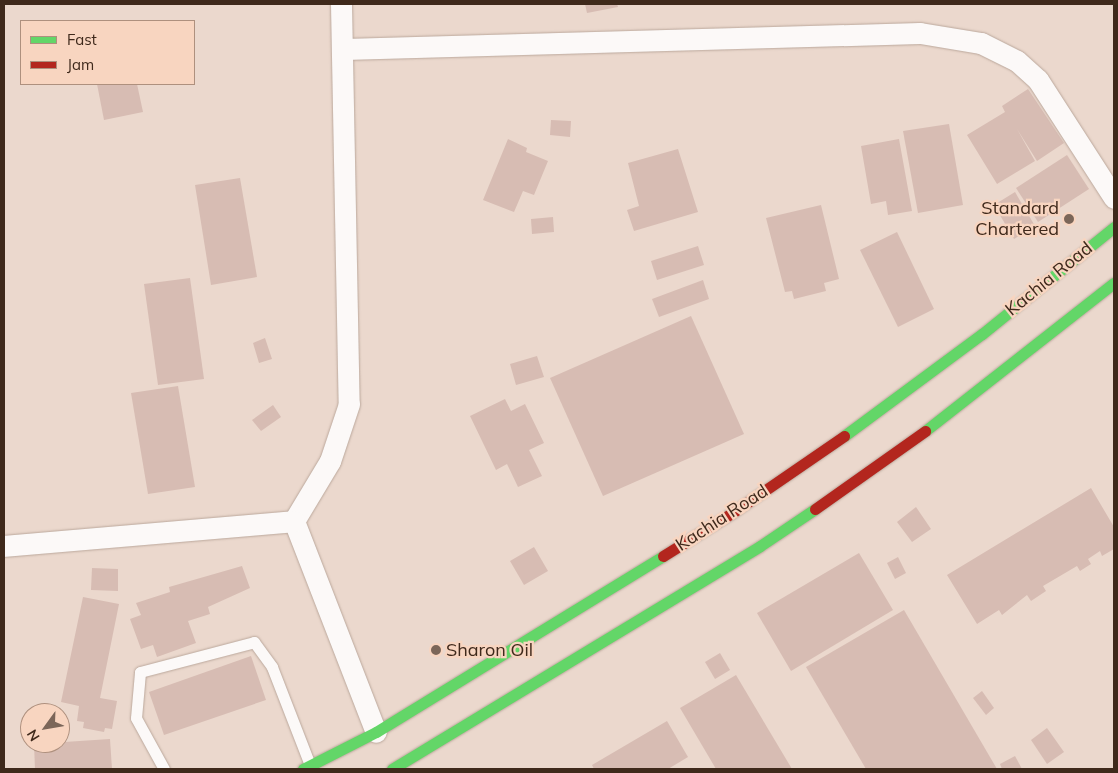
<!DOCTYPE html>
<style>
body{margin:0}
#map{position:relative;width:1118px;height:773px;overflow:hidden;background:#ebd8cd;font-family:Mulish,sans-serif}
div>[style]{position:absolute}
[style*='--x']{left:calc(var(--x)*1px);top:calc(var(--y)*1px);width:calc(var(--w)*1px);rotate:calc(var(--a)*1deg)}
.building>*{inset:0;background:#d7bcb3}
.roads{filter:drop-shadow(0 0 1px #bba89c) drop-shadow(0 0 1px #bba89c)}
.lane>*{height:11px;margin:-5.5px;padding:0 5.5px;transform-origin:5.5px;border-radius:5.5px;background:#fcf9f8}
.street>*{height:21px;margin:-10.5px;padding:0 10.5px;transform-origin:10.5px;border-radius:10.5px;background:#fcf9f8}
.fast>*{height:11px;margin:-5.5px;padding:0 5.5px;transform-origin:5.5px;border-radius:5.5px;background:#63d668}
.jam>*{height:11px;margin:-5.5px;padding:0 5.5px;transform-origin:5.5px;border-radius:5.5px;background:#b3261e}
.dots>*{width:14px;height:14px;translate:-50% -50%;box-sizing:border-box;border:2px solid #f8d5c0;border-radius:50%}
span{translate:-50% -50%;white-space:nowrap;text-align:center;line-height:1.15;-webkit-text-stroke:4.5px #f8d5c0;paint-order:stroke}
.poi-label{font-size:18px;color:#3f291b}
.right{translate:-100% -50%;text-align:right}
.left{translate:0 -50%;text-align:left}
.street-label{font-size:18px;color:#3f291b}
.frame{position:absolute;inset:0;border:5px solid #3f291b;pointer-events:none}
.legend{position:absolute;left:20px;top:20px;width:175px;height:65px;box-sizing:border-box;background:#f8d5c0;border:1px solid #ae907e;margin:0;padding:6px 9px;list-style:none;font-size:15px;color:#3f291b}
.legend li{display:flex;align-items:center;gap:10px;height:25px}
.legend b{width:25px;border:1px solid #ae907e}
.north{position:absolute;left:20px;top:703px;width:50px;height:50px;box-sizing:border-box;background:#f8d5c0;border:1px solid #ae907e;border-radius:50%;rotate:238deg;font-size:14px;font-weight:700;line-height:20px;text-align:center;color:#3f291b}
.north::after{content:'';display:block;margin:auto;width:18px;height:22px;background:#7b6659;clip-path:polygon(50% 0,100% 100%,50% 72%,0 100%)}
</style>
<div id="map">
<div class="building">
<i style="clip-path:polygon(585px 4px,617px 4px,618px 7px,587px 13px)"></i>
<i style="clip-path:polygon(97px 84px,137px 84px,143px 112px,104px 120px)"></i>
<i style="clip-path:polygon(1028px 89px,1064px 143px,1037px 161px,1017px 129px,1035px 161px,997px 184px,967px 135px,1005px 112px,1002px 106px)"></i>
<i style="clip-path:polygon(551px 120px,571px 121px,570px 137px,550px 135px)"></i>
<i style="clip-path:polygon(949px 124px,963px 205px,918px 213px,903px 131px)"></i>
<i style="clip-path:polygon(508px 139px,527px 148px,526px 152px,548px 161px,534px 195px,523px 191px,514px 212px,483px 200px)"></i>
<i style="clip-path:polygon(899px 139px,912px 211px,888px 215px,886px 201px,871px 204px,861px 146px)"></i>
<i style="clip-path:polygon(678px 149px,698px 212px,634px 231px,627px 210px,639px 206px,628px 163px)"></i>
<i style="clip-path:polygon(1067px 155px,1089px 189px,1038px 222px,1016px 188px)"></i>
<i style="clip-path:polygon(240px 178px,257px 277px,211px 285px,195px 185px)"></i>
<i style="clip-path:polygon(1015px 192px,1035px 226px,1014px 239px,994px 205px)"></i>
<i style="clip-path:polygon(821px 205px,839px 279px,824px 283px,826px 291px,794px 299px,792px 291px,785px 292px,766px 218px)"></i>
<i style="clip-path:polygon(553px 217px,554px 232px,532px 234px,531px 219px)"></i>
<i style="clip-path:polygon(897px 232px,934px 309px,898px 327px,860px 250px)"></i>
<i style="clip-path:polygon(698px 246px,704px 265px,657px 280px,651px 261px)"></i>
<i style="clip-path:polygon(190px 278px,204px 379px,158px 385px,144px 284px)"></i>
<i style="clip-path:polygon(703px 280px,709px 299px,659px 317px,652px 299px)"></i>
<i style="clip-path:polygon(691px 316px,744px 434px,603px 496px,550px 378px)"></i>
<i style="clip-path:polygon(265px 338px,272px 359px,259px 363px,253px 343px)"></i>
<i style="clip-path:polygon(537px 356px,544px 377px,516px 385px,510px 364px)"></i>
<i style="clip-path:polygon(178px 386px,195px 487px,148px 494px,131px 393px)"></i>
<i style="clip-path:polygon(505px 399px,511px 411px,525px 404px,544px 443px,529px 450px,542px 476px,518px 487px,507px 464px,496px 470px,470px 416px)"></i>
<i style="clip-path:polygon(273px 405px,281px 417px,261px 431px,252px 420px)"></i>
<i style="clip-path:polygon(1091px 488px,1114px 527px,1114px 549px,1102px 556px,1100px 551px,1088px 559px,1091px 564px,1080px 571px,1077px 566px,1043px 586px,1046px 591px,1031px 601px,1027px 595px,1002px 615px,999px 610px,977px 624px,947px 575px)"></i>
<i style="clip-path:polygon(916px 507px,931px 529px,912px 542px,897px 522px)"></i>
<i style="clip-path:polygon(534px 547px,548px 571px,524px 585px,510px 561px)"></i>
<i style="clip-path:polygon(859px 553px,893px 610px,791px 671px,757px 613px)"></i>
<i style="clip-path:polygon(898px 557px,906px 573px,895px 579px,887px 563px)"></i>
<i style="clip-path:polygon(242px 566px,250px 588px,208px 607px,210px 614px,188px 621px,196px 643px,157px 657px,153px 645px,141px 649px,130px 619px,141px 615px,136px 603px,170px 592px,169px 587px)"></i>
<i style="clip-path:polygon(92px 568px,118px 569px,118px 591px,91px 590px)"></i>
<i style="clip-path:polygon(83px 597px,119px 604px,100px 698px,117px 701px,112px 729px,105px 728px,104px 732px,83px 728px,84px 722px,77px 721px,79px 706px,61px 702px)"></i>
<i style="clip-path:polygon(904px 610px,997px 769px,866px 769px,806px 667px)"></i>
<i style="clip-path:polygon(720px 653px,730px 670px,715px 679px,705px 662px)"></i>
<i style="clip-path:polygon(251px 656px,266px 700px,164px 735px,149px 692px)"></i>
<i style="clip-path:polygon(736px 675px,792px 769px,716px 769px,680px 708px)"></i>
<i style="clip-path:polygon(982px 691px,994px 708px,986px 715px,973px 698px)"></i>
<i style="clip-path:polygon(667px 721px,688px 757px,668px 769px,594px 769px,592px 765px)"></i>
<i style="clip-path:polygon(1047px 728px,1064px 752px,1047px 764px,1031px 740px)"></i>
<i style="clip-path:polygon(110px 739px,112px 769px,35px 769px,34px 744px)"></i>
<i style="clip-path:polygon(1015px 756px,1022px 769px,1002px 769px,1000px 764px)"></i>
</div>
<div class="roads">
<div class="lane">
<i style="--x:164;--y:769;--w:58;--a:-118.8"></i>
<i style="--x:136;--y:718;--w:46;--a:-85"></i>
<i style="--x:140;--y:672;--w:118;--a:-14.7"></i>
<i style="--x:254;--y:642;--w:31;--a:54"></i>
<i style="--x:272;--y:667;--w:105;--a:68.8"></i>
</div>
<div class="street">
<i style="--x:341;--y:4;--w:400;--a:88.9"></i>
<i style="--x:349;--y:404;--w:60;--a:108.4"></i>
<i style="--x:330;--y:461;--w:70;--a:121"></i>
<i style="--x:294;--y:521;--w:226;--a:68.8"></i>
<i style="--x:344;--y:49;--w:576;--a:-1.59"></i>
<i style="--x:920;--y:33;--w:62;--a:9.3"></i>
<i style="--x:981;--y:43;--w:40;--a:26.6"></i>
<i style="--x:1017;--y:61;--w:28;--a:42"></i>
<i style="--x:1038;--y:80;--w:140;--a:57.2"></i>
<i style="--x:4;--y:546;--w:291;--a:-4.9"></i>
</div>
<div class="fast">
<i style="--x:925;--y:431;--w:240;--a:-38.1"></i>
<i style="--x:844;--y:436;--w:172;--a:-36.5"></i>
<i style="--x:982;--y:334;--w:170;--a:-39"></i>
<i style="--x:303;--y:769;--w:82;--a:-26.9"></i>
<i style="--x:376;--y:732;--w:337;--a:-31.5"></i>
<i style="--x:392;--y:769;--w:430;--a:-31.2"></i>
<i style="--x:760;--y:546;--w:66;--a:-33.9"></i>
</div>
<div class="jam">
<i style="--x:815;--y:509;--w:135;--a:-35.3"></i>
<i style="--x:663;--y:556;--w:81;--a:-31.9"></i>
<i style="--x:732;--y:513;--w:136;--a:-34.5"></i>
</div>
</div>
<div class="dots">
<i style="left:1069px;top:219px;background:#7b6659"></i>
<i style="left:436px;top:650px;background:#7b6659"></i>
</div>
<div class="poi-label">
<span class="right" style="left:1059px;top:219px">Standard<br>Chartered</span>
<span class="left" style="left:446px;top:650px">Sharon Oil</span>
</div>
<div class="street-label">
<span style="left:1049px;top:279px;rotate:-39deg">Kachia Road</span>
<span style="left:722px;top:518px;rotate:-33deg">Kachia Road</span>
</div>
<div class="frame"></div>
<ul class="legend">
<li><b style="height:6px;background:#63d668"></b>Fast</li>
<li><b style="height:6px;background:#b3261e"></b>Jam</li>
</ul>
<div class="north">N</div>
</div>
